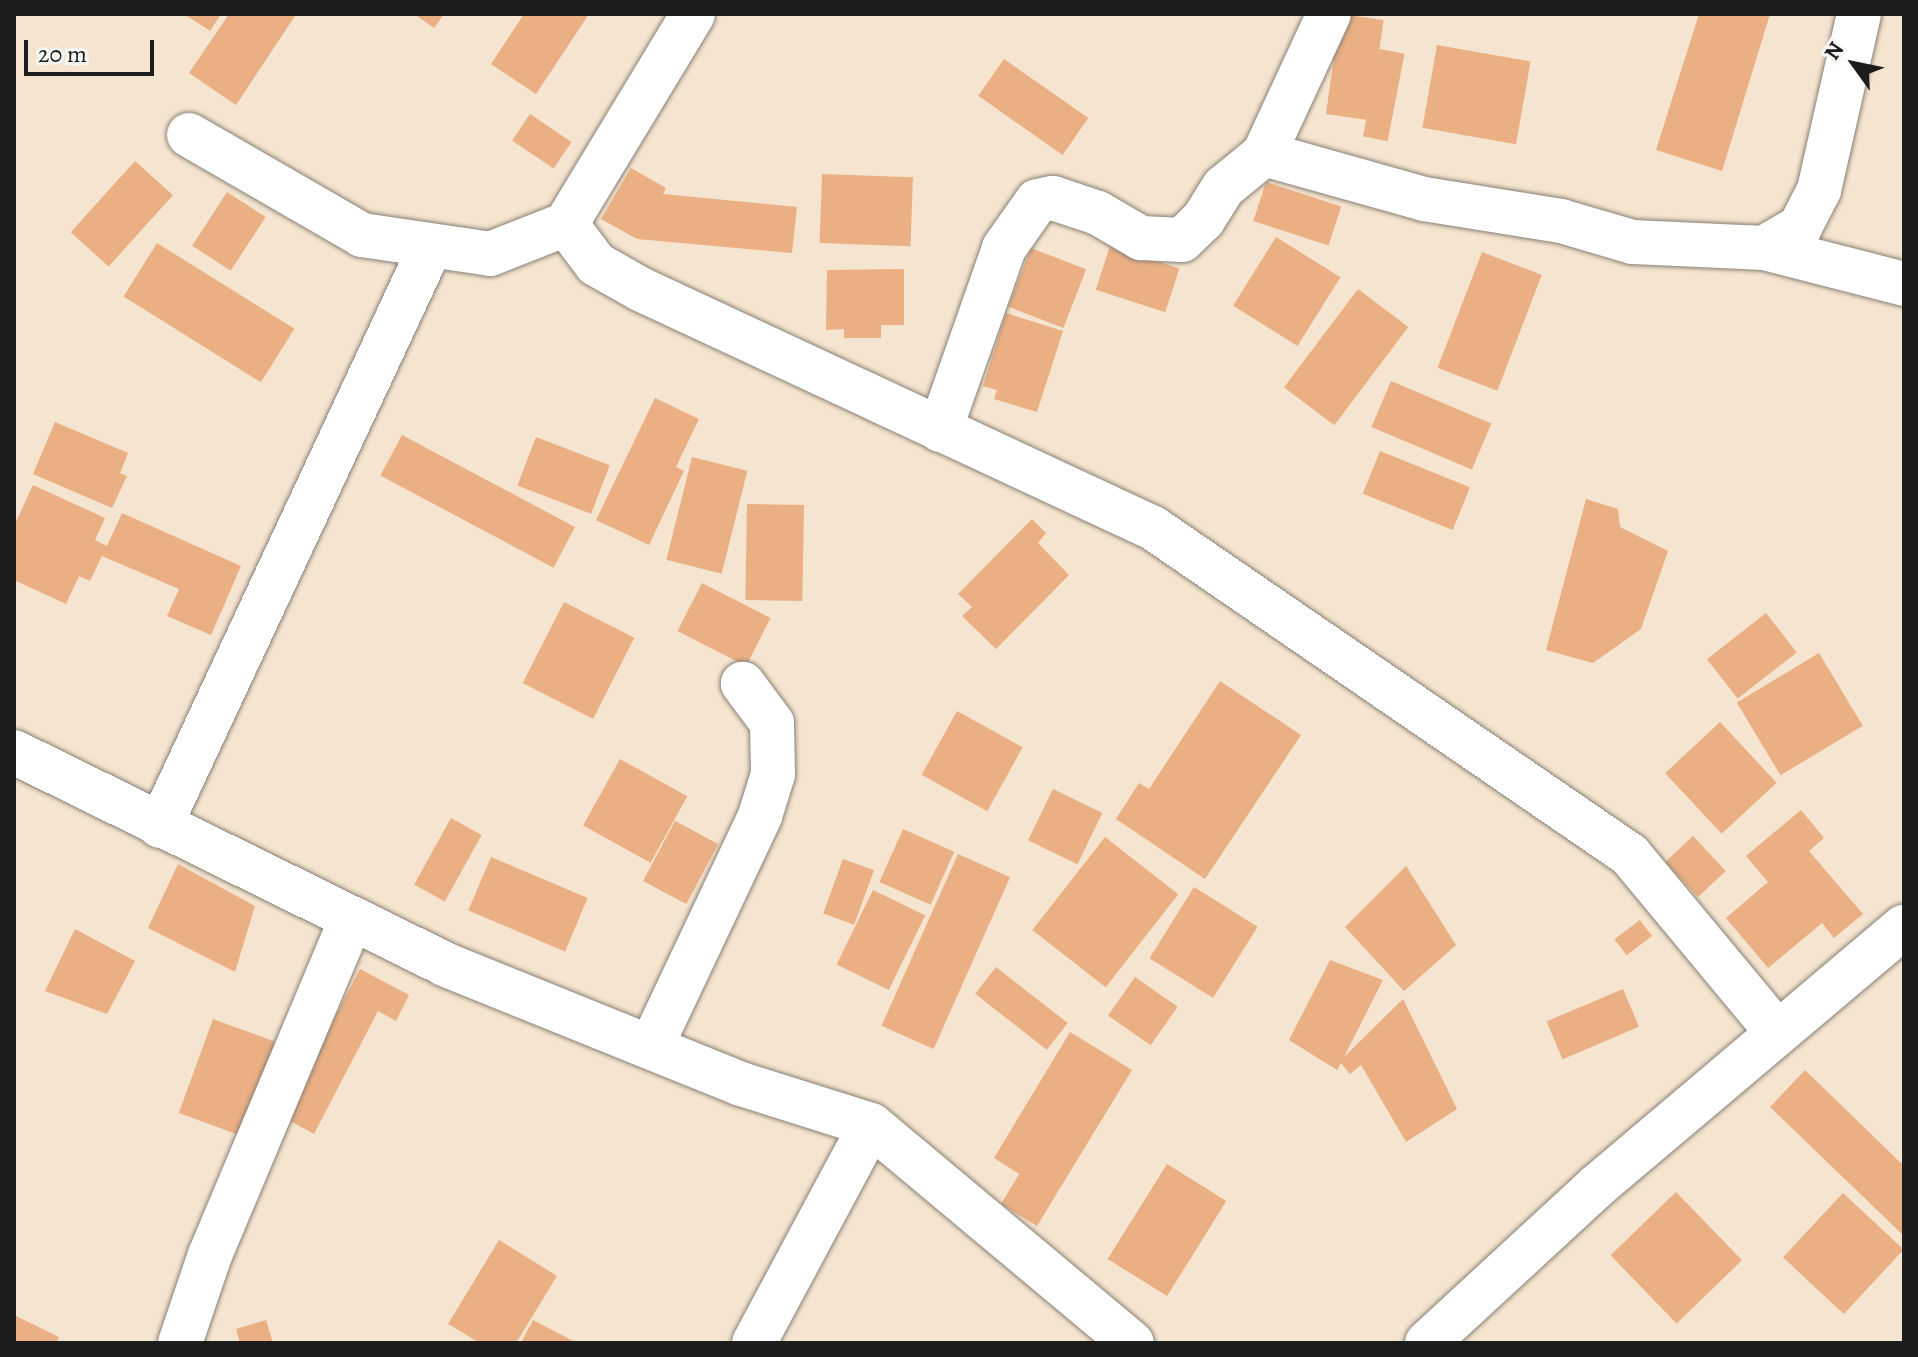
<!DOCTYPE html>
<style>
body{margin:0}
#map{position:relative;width:1918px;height:1357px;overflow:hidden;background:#f5e4cf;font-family:Alegreya,serif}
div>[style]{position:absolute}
.building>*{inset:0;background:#ebaf84;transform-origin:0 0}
.roads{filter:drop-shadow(0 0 2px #888076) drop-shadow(0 0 2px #888076)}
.minor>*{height:44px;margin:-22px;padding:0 22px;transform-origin:22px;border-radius:22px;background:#fff}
span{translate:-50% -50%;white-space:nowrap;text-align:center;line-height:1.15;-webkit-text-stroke:6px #f6f6f2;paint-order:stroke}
.frame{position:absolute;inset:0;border:16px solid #1c1c1c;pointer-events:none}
.north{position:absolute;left:1814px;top:24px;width:80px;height:80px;-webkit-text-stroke:6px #f6f6f2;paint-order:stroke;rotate:303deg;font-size:22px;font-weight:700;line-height:32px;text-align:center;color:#1c1c1c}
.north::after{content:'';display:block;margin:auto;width:28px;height:36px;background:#1c1c1c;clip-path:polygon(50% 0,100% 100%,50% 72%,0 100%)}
.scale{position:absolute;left:24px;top:40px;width:130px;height:36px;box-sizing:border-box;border:4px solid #1c1c1c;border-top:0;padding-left:10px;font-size:24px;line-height:28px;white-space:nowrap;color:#1c1c1c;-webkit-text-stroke:6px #f6f6f2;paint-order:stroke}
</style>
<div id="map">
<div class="building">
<div style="clip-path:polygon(184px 14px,221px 14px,210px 31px)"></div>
<div style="clip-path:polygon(229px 14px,295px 16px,236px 105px,189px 73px)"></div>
<div style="clip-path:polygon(414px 14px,444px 14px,434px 28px)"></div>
<div style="clip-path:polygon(524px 14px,589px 14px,536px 94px,491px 64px)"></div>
<div style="left:1340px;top:14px;width:44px;height:101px;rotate:8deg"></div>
<div style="clip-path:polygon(1699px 14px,1770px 14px,1722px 171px,1656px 150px)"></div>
<div style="left:1437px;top:45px;width:95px;height:84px;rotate:10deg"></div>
<div style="left:1380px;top:49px;width:25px;height:89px;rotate:11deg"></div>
<div style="left:1004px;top:59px;width:103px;height:45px;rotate:35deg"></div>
<div style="left:530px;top:114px;width:50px;height:32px;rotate:34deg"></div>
<div style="left:135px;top:161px;width:51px;height:96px;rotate:42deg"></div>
<div style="clip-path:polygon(631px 168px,666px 188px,663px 194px,797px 207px,792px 253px,637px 239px,601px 219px)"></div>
<div style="left:822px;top:174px;width:91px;height:69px;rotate:2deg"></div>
<div style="left:1266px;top:182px;width:79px;height:41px;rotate:18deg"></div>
<div style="left:227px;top:192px;width:46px;height:64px;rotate:33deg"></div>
<div style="left:1276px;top:237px;width:76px;height:81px;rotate:32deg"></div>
<div style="left:157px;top:243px;width:162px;height:63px;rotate:32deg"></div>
<div style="left:1110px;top:246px;width:73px;height:46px;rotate:18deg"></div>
<div style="left:1031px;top:248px;width:59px;height:63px;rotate:21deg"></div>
<div style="left:1482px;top:252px;width:64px;height:124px;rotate:21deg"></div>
<div style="clip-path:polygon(904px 269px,904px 325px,881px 325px,881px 338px,844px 338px,844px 329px,826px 330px,827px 270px)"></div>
<div style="left:1358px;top:289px;width:63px;height:123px;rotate:37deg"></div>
<div style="clip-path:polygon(1006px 313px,1063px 331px,1037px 412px,994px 399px,997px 390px,983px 386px)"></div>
<div style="left:1391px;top:381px;width:109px;height:50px;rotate:23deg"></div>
<div style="clip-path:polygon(655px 398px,699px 419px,676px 467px,684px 471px,649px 545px,596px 520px)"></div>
<div style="clip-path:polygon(55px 422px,128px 453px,120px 473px,127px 476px,112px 508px,33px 474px)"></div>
<div style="left:402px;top:435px;width:196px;height:46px;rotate:28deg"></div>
<div style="left:536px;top:437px;width:79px;height:52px;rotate:21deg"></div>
<div style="left:1380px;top:451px;width:97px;height:46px;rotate:22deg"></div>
<div style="left:692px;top:457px;width:57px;height:106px;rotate:14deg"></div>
<div style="clip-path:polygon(33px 485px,105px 518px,95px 540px,107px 546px,122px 513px,241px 566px,211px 635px,167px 616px,179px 589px,102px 556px,90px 581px,79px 576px,66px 604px,14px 580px,14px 526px)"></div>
<div style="clip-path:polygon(1586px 499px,1618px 509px,1620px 527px,1668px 551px,1641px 629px,1593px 663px,1546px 650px)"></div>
<div style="left:747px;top:504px;width:57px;height:96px;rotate:1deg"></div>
<div style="clip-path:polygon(1032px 519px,1046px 533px,1038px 543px,1069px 575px,996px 649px,962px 616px,972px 607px,958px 594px)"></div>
<div style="left:702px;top:583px;width:77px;height:54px;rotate:27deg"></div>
<div style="left:564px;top:602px;width:79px;height:91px;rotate:27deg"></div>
<div style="left:1766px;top:613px;width:50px;height:75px;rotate:52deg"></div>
<div style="left:1819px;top:653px;width:85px;height:96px;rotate:59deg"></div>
<div style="clip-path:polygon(1220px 681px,1301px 735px,1205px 879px,1116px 819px,1139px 783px,1149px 789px)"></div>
<div style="left:957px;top:711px;width:75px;height:73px;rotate:29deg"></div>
<div style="left:1720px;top:722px;width:83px;height:75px;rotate:47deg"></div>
<div style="left:620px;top:759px;width:77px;height:76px;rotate:29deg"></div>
<div style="left:1053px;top:789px;width:55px;height:57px;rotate:26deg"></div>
<div style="clip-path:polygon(1801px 810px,1824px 838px,1809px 851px,1863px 914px,1834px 938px,1822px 923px,1768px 968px,1726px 918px,1768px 882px,1746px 856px)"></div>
<div style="left:451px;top:818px;width:35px;height:76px;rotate:29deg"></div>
<div style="left:675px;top:821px;width:49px;height:68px;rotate:28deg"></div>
<div style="left:903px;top:829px;width:56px;height:58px;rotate:24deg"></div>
<div style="left:1693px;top:836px;width:48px;height:38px;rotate:47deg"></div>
<div style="left:1105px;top:837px;width:93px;height:118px;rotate:38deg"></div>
<div style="left:958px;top:854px;width:57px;height:188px;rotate:24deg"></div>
<div style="left:491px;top:857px;width:105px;height:58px;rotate:23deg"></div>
<div style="left:843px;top:859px;width:33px;height:58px;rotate:20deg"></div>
<div style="clip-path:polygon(178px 864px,255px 906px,235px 972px,148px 928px)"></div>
<div style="clip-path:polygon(1406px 866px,1456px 945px,1404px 991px,1345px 927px)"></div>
<div style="left:1194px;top:887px;width:75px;height:84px;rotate:32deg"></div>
<div style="left:873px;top:890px;width:58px;height:83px;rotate:26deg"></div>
<div style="left:1640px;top:920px;width:20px;height:32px;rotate:53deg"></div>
<div style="clip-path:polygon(75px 929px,135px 961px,107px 1014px,45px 991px)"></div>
<div style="clip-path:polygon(1330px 960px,1383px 980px,1344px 1057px,1403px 999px,1457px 1109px,1406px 1142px,1361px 1065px,1350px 1074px,1341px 1063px,1337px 1070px,1289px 1040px)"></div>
<div style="left:996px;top:967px;width:91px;height:34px;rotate:38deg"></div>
<div style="clip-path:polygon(360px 969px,409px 995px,396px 1021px,378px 1011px,314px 1134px,283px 1117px)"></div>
<div style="left:1135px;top:977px;width:52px;height:47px;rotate:35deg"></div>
<div style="left:1623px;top:989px;width:41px;height:83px;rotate:67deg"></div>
<div style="left:213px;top:1019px;width:67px;height:100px;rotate:20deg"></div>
<div style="clip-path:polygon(1070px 1032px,1132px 1070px,1037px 1226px,1001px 1204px,1019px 1174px,994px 1158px)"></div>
<div style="clip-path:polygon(1805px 1070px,1904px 1166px,1904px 1236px,1770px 1107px)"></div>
<div style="left:1167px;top:1164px;width:70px;height:112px;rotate:32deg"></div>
<div style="left:1676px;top:1192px;width:95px;height:91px;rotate:46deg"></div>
<div style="left:1843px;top:1193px;width:83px;height:88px;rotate:43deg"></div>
<div style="clip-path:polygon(499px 1240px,557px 1276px,516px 1343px,480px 1343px,448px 1324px)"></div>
<div style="clip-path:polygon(14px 1315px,59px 1337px,56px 1343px,14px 1343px)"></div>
<div style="clip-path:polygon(266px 1320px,273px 1343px,240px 1343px,236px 1329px)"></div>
<div style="clip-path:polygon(533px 1320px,577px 1343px,521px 1343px)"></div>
</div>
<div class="roads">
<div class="minor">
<div style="left:189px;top:135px;width:200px;rotate:30deg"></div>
<div style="left:362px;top:235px;width:129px;rotate:8.4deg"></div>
<div style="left:490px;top:254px;width:82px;rotate:-21.5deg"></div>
<div style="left:566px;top:224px;width:50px;rotate:53.1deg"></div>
<div style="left:596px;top:264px;width:51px;rotate:29.6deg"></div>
<div style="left:640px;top:289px;width:566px;rotate:24.98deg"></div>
<div style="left:1153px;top:528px;width:578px;rotate:34.43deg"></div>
<div style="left:1630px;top:855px;width:229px;rotate:50.3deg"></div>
<div style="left:1264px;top:154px;width:166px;rotate:15.7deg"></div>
<div style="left:1424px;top:199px;width:139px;rotate:9.1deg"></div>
<div style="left:1561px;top:221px;width:75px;rotate:16.3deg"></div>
<div style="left:1633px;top:242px;width:131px;rotate:2.6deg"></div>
<div style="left:1764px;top:248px;width:42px;rotate:-30.3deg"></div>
<div style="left:1800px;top:227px;width:42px;rotate:-62.8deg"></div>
<div style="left:1819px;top:190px;width:180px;rotate:-77.2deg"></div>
<div style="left:566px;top:224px;width:245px;rotate:-58.8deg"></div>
<div style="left:1764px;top:248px;width:145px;rotate:14.4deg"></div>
<div style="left:940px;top:430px;width:193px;rotate:-70.6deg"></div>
<div style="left:1004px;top:248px;width:57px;rotate:-54.9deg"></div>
<div style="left:1037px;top:201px;width:16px;rotate:-11deg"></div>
<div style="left:1053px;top:198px;width:47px;rotate:18.4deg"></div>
<div style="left:1098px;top:213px;width:50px;rotate:30.2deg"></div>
<div style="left:1141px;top:238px;width:41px;rotate:2.8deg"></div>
<div style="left:1182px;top:240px;width:29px;rotate:-44deg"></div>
<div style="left:1203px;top:220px;width:39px;rotate:-58deg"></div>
<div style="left:1224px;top:187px;width:52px;rotate:-39.5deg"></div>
<div style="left:1264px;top:154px;width:154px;rotate:-65.1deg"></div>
<div style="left:14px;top:752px;width:479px;rotate:26.2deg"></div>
<div style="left:444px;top:964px;width:320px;rotate:22deg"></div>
<div style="left:741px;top:1084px;width:136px;rotate:17.5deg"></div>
<div style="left:871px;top:1125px;width:340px;rotate:39.9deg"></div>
<div style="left:160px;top:826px;width:640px;rotate:-64.96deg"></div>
<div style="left:651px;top:1047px;width:255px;rotate:-64.7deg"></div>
<div style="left:760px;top:816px;width:44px;rotate:-72.8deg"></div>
<div style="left:773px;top:774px;width:51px;rotate:-91.1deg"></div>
<div style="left:772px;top:723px;width:49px;rotate:-126.6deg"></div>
<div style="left:180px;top:1343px;width:93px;rotate:-71.2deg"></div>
<div style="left:210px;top:1255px;width:364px;rotate:-67.2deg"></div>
<div style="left:754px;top:1343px;width:247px;rotate:-61.8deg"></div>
<div style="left:1427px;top:1343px;width:231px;rotate:-42.7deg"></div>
<div style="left:1597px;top:1186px;width:402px;rotate:-40.2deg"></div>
</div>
</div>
<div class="frame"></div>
<div class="north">N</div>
<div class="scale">20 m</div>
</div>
